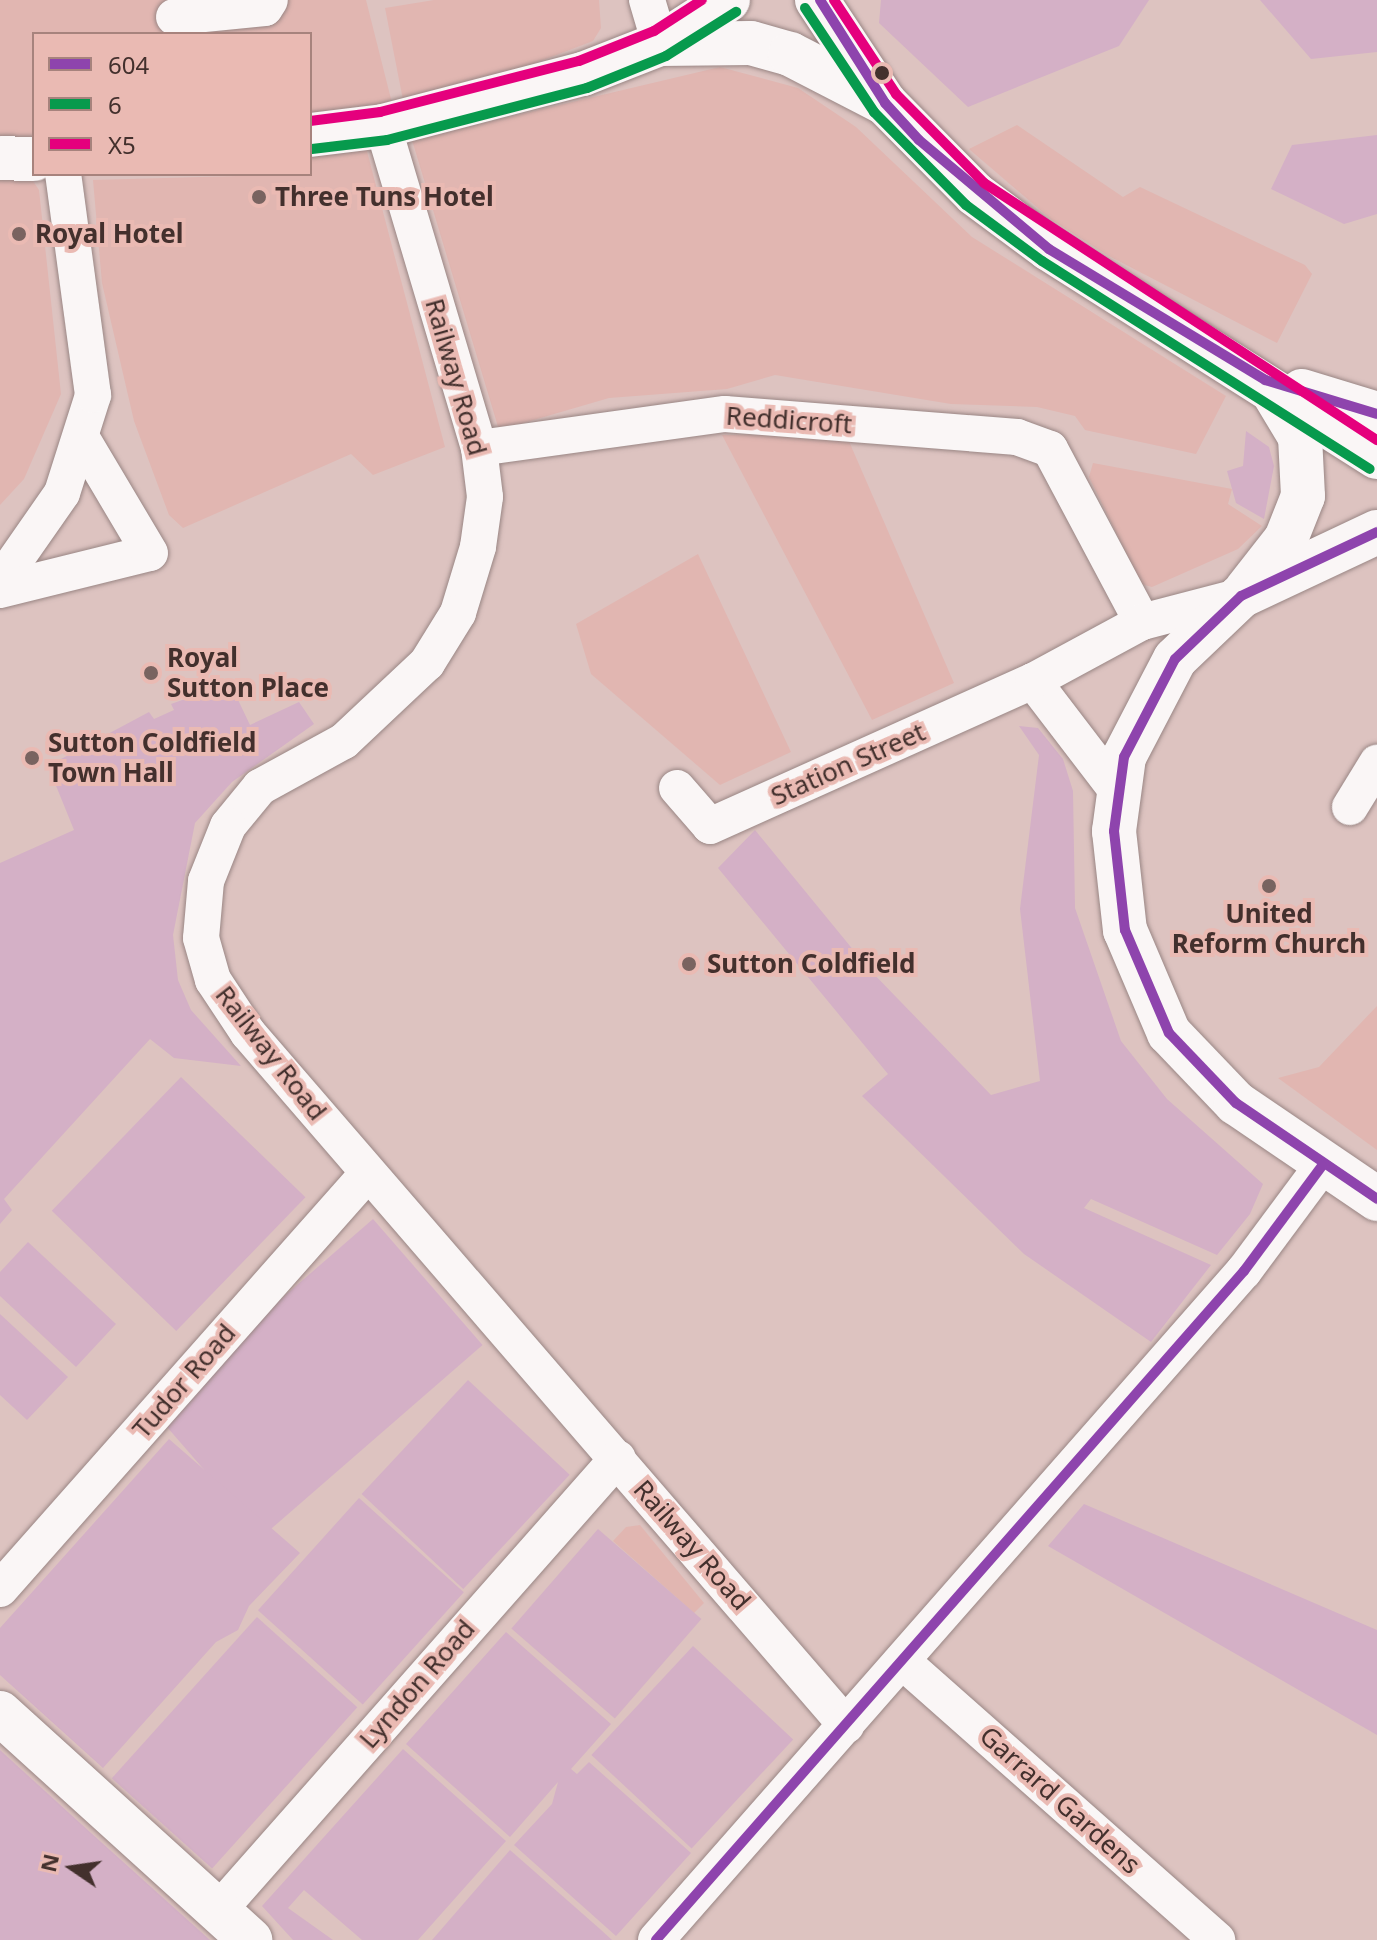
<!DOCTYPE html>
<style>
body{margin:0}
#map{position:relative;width:1377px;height:1940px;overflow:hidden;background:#ddc3c0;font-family:"Noto Sans",sans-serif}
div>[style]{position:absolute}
.built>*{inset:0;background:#e1b6b1}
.green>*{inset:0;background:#d4b0c6;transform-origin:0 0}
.roads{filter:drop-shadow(0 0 2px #998684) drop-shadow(0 0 2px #998684)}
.street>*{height:36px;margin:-18px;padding:0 18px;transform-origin:18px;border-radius:18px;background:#faf6f6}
.secondary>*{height:44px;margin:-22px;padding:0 22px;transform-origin:22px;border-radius:22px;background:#faf6f6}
.primary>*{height:44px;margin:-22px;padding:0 22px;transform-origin:22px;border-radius:22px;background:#faf6f6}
.bus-1>*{height:10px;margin:-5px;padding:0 5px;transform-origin:5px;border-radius:5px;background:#8e44ad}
.bus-2>*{height:10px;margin:-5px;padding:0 5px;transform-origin:5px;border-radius:5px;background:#079a4d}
.bus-3>*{height:10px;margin:-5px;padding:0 5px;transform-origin:5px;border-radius:5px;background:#e5007d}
.dots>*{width:22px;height:22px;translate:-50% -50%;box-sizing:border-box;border:4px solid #eabab3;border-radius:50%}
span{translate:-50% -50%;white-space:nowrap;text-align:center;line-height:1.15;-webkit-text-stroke:8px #eabab3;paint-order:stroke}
.poi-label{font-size:26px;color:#43302d;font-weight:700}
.left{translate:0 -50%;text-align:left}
.street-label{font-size:26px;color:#43302d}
.legend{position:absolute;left:32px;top:32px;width:280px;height:144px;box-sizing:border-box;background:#eabab3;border:2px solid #a7837d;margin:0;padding:10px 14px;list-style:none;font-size:24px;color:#43302d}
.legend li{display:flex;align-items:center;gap:16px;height:40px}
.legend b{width:40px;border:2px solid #a7837d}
.north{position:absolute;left:32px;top:1828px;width:80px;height:80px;-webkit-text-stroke:6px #eabab3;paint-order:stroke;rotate:283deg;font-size:22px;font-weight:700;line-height:32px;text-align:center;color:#43302d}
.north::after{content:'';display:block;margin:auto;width:28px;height:36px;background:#43302d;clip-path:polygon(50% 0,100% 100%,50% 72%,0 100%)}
</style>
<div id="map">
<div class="built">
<div style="clip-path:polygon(0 0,366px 0,392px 103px,310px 118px,310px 34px,34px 34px,34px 139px,0 138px)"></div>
<div style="clip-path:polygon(434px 0,599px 0,601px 28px,593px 41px,488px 81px,403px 100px,385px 8px)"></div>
<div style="clip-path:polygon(720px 67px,798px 88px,856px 127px,972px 237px,1226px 396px,1196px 454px,1085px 430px,1075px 416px,1037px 407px,951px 404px,775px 375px,727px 389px,609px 398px,499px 430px,412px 140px)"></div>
<div style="clip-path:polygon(1017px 125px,1123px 197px,1140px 187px,1305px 265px,1312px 274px,1277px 343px,1109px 256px,1052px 220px,969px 149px)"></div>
<div style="clip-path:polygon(364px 140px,445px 447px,373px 475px,351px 454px,183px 528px,169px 515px,134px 421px,102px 283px,93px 180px,310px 174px,310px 149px)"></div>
<div style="clip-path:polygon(0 175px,31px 178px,39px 190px,61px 394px,24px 479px,0 505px)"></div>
<div style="clip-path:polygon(771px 434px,848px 439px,954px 683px,872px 720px,722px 435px)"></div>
<div style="clip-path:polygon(1093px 463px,1232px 489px,1228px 504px,1262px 526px,1238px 549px,1152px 587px,1141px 584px,1089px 477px)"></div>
<div style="clip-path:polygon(698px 554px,791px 752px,720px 785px,591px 674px,576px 624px)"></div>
<div style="clip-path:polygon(1377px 1006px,1377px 1150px,1278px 1078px,1319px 1067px)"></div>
<div style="clip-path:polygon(640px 1525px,704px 1603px,694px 1613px,613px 1541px,626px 1527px)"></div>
</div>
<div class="green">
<div style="clip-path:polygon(881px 0,1149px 0,1119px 46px,968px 107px,879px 23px)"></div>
<div style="clip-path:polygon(1260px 0,1377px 0,1377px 52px,1311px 59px)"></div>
<div style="clip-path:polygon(1377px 135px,1377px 214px,1344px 224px,1271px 189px,1292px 145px)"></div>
<div style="clip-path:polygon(1246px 431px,1269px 447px,1274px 466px,1264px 519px,1236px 503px,1227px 471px,1243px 466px)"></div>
<div style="clip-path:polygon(230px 683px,250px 725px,299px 702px,314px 724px,232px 782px,195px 823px,173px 935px,178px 980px,191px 1010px,241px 1066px,174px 1058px,150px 1039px,4px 1199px,12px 1210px,0 1224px,0 863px,74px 830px,48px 766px,149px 712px,154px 719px,174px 710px,171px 704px)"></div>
<div style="clip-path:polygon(1019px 726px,1038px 728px,1063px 759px,1073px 791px,1075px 908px,1121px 1041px,1167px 1099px,1263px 1184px,1250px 1214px,1217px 1255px,1091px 1199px,1084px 1208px,1211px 1265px,1151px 1342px,1024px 1254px,862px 1096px,888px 1074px,718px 868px,755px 830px,868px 968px,991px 1095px,1040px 1081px,1020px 909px,1039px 755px)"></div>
<div style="left:181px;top:1077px;width:173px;height:186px;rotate:44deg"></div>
<div style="left:373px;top:1219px;width:167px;height:292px;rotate:49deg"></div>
<div style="clip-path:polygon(28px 1242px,116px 1324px,76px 1367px,0 1296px,0 1272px)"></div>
<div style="clip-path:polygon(0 1314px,68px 1377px,27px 1420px,0 1395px)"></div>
<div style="left:468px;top:1380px;width:139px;height:156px;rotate:43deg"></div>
<div style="clip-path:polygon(169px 1439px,300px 1553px,249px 1606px,238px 1630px,216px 1642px,103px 1768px,0 1675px,0 1628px)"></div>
<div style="left:359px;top:1498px;width:141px;height:151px;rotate:42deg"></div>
<div style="clip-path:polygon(1084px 1504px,1377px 1630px,1377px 1735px,1048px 1546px)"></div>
<div style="left:598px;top:1529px;width:137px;height:132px;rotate:41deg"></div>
<div style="left:257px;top:1617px;width:135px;height:217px;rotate:42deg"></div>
<div style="clip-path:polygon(506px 1632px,611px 1724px,571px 1769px,577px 1774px,589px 1762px,691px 1853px,616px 1936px,514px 1845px,552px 1804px,558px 1782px,510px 1837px,406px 1744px)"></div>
<div style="left:693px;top:1646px;width:137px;height:149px;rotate:43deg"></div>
<div style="clip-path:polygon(403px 1749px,506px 1841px,418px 1940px,362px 1940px,304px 1890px,288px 1908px,333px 1940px,293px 1940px,262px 1906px)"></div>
<div style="clip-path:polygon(0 1750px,90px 1832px,210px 1940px,0 1940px)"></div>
<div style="clip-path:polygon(510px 1850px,600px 1929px,612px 1940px,432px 1940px)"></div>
</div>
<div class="roads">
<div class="street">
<div style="left:647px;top:0;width:46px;rotate:73.5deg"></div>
<div style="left:174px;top:17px;width:91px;rotate:-5.6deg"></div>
<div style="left:265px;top:8px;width:9px;rotate:-58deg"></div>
<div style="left:383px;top:126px;width:336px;rotate:73.4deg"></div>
<div style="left:479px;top:448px;width:49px;rotate:83deg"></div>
<div style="left:485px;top:497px;width:50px;rotate:98deg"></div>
<div style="left:478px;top:547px;width:69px;rotate:106.9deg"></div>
<div style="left:458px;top:613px;width:59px;rotate:121.8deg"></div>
<div style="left:427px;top:663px;width:114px;rotate:136.8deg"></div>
<div style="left:344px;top:741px;width:96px;rotate:151.3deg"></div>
<div style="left:260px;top:787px;width:50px;rotate:129.4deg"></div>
<div style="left:228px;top:826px;width:59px;rotate:111.8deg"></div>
<div style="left:206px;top:881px;width:57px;rotate:95deg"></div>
<div style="left:201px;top:938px;width:44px;rotate:74.1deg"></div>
<div style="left:213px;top:980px;width:64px;rotate:56.6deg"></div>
<div style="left:248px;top:1033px;width:915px;rotate:49.17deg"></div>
<div style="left:479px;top:448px;width:248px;rotate:-7.9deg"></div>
<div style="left:725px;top:414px;width:293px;rotate:4.5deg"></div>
<div style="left:1017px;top:437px;width:35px;rotate:20deg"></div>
<div style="left:1050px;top:449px;width:196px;rotate:62deg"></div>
<div style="left:0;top:582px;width:108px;rotate:-55.1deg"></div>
<div style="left:62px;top:493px;width:103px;rotate:-72.4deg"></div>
<div style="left:93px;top:395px;width:223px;rotate:-97.7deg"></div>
<div style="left:0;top:590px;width:154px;rotate:-13.9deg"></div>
<div style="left:150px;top:553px;width:131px;rotate:-120.7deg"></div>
<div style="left:1033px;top:681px;width:138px;rotate:52.6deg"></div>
<div style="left:677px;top:788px;width:50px;rotate:49deg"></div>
<div style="left:710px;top:826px;width:354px;rotate:-24.2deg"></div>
<div style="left:1033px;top:681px;width:124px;rotate:-28.4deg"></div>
<div style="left:1142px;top:622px;width:102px;rotate:-14.7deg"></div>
<div style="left:1350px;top:807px;width:52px;rotate:-58.5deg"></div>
<div style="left:0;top:1589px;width:555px;rotate:-48.5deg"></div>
<div style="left:902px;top:1661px;width:421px;rotate:41.5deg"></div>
<div style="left:218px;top:1911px;width:604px;rotate:-48.56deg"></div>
<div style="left:656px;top:1940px;width:891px;rotate:-48.69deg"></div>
<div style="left:1244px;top:1271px;width:131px;rotate:-53.4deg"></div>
</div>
<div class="secondary">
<div style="left:0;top:1713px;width:338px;rotate:42.2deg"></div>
</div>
<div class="primary">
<div style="left:817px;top:0;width:123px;rotate:56.6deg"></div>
<div style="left:885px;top:103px;width:128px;rotate:45.3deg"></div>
<div style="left:975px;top:194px;width:92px;rotate:36.6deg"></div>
<div style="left:1049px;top:249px;width:388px;rotate:32.4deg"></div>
<div style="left:660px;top:44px;width:91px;rotate:-0.6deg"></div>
<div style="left:751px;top:43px;width:41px;rotate:15.8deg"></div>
<div style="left:790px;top:54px;width:107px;rotate:27.3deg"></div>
<div style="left:310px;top:135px;width:74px;rotate:-7deg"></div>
<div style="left:383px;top:126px;width:207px;rotate:-14.6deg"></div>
<div style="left:583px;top:74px;width:83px;rotate:-21.3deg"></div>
<div style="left:660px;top:44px;width:81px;rotate:-32.9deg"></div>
<div style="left:0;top:158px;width:34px;rotate:2deg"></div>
<div style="left:1302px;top:391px;width:78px;rotate:17deg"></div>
<div style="left:1377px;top:532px;width:150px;rotate:154.8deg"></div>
<div style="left:1241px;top:596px;width:91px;rotate:136.3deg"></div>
<div style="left:1175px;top:659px;width:110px;rotate:117.5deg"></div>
<div style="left:1124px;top:757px;width:75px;rotate:97.7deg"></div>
<div style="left:1114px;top:831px;width:100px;rotate:83.7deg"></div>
<div style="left:1125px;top:930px;width:112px;rotate:66.9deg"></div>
<div style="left:1169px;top:1033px;width:97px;rotate:46.3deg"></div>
<div style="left:1236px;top:1103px;width:171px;rotate:34.2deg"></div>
<div style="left:1246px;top:590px;width:65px;rotate:-51.9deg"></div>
<div style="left:1286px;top:539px;width:46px;rotate:-68.4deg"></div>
<div style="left:1303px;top:496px;width:59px;rotate:-92.9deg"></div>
<div style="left:1300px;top:437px;width:52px;rotate:-121deg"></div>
</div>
</div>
<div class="bus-1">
<div style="left:820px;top:0;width:122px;rotate:57.7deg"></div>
<div style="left:885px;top:103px;width:50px;rotate:47.4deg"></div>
<div style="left:919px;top:140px;width:170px;rotate:40deg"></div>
<div style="left:1049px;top:249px;width:253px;rotate:31.2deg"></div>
<div style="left:1265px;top:380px;width:117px;rotate:16.9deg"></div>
<div style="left:1377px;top:532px;width:150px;rotate:154.8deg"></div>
<div style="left:1241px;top:596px;width:91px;rotate:136.3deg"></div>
<div style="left:1175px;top:659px;width:110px;rotate:117.5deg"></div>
<div style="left:1124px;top:757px;width:75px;rotate:97.7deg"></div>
<div style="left:1114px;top:831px;width:100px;rotate:83.7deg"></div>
<div style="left:1125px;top:930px;width:112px;rotate:66.9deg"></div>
<div style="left:1169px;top:1033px;width:97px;rotate:46.3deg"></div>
<div style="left:1236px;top:1103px;width:171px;rotate:34.2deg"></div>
<div style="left:656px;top:1940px;width:891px;rotate:-48.69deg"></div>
<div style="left:1244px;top:1271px;width:131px;rotate:-53.4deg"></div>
</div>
<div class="bus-2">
<div style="left:805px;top:8px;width:125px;rotate:56.4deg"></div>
<div style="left:874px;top:112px;width:131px;rotate:45.3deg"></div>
<div style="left:966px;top:205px;width:94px;rotate:36.4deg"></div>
<div style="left:1042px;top:261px;width:388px;rotate:32.4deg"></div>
<div style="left:312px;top:149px;width:76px;rotate:-6.8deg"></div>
<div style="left:387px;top:140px;width:207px;rotate:-14.6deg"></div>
<div style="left:587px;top:88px;width:85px;rotate:-22.1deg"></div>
<div style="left:666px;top:56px;width:83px;rotate:-32.2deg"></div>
</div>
<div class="bus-3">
<div style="left:834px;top:0;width:113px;rotate:56.6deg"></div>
<div style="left:896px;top:94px;width:125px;rotate:45.3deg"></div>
<div style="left:984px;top:183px;width:470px;rotate:33.2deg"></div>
<div style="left:310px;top:121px;width:71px;rotate:-7.3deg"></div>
<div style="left:380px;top:112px;width:205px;rotate:-14.4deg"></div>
<div style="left:579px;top:61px;width:81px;rotate:-21.8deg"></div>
<div style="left:654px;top:31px;width:57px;rotate:-32.9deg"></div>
</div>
<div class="dots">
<div style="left:882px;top:73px;background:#43302d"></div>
<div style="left:259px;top:197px;background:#796360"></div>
<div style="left:19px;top:234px;background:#796360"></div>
<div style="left:151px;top:673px;background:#796360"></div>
<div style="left:32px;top:758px;background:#796360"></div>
<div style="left:1269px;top:886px;background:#796360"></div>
<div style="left:689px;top:964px;background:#796360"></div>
</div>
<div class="poi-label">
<span class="left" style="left:275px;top:197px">Three Tuns Hotel</span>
<span class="left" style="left:35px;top:234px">Royal Hotel</span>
<span class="left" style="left:167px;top:673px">Royal<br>Sutton Place</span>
<span class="left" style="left:48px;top:758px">Sutton Coldfield<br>Town Hall</span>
<span style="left:1269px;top:929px">United<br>Reform Church</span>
<span class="left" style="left:707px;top:964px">Sutton Coldfield</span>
</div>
<div class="street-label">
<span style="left:456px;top:377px;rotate:74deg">Railway Road</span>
<span style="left:789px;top:420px;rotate:4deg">Reddicroft</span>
<span style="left:848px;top:764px;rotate:-24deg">Station Street</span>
<span style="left:271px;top:1053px;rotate:52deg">Railway Road</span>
<span style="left:184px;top:1381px;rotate:-49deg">Tudor Road</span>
<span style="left:692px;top:1545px;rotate:49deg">Railway Road</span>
<span style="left:417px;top:1684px;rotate:-49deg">Lyndon Road</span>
<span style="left:1060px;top:1800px;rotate:42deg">Garrard Gardens</span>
</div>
<ul class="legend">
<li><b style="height:10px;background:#8e44ad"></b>604</li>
<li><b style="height:10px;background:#079a4d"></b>6</li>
<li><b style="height:10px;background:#e5007d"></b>X5</li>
</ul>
<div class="north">N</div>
</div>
